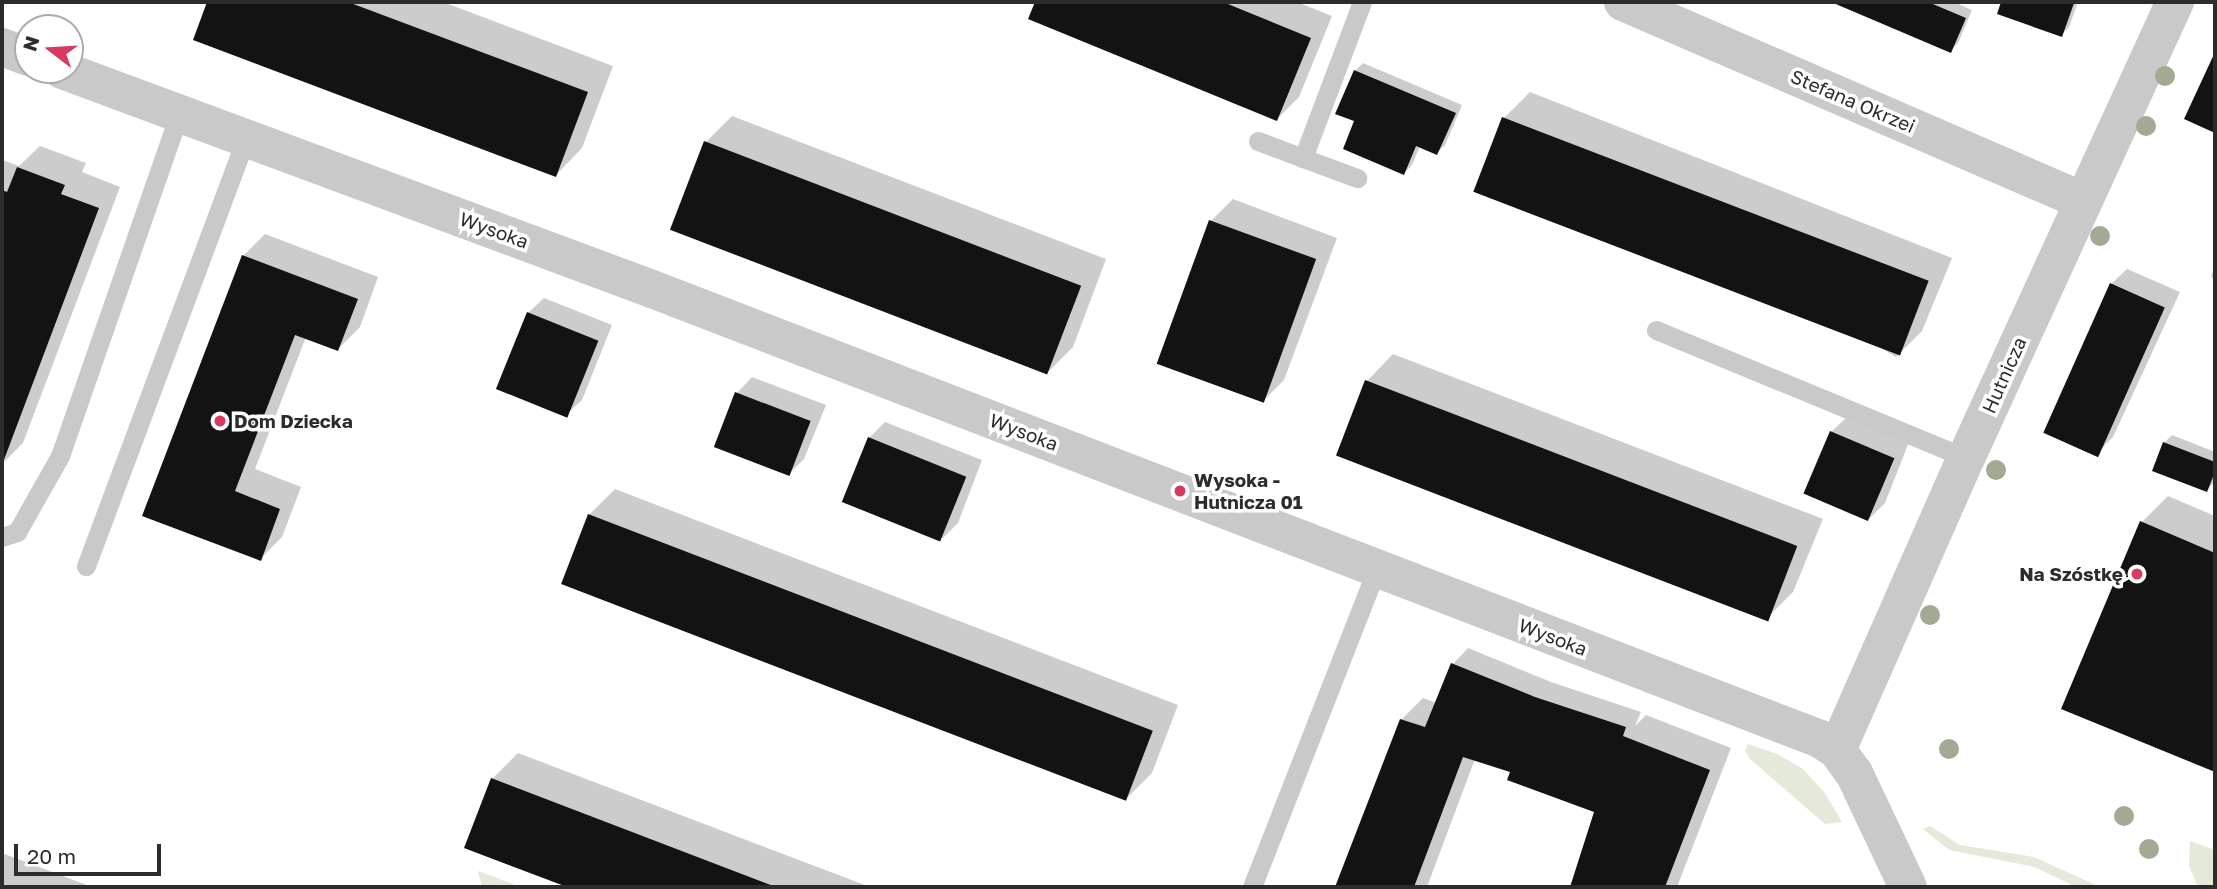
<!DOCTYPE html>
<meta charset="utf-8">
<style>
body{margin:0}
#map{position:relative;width:2217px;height:889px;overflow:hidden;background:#fff;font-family:"Golos Text",sans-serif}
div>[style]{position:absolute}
.green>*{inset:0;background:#e4e9da}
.shadow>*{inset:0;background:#0003}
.building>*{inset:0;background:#131313;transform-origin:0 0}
.lane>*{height:19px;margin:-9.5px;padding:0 9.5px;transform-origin:9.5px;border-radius:9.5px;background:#c9c9c9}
.street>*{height:38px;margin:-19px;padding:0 19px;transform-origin:19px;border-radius:19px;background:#c9c9c9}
.trees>*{width:20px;height:20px;margin:-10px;border-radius:50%;background:#a2aa94}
.dots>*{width:19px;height:19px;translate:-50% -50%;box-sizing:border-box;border:4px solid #fff;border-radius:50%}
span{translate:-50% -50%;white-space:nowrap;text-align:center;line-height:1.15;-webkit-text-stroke:7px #fff;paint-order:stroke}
.street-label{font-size:19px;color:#2c2c2c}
.poi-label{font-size:19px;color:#2c2c2c;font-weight:700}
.left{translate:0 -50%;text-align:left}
.right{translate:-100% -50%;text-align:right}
.frame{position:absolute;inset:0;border:4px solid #2c2c2c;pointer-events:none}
.north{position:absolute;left:14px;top:14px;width:70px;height:70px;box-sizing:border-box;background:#fff;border:2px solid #ababab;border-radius:50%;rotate:287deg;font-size:19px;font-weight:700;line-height:28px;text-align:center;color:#2c2c2c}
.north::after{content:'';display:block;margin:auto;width:24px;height:32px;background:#d8395f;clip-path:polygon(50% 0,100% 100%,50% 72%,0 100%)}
.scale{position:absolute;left:14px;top:844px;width:147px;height:32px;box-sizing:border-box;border:4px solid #2c2c2c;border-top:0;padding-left:9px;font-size:21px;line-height:24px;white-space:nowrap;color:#2c2c2c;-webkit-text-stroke:5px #fff;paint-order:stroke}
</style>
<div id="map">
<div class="green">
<div style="clip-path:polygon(1748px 744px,1777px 754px,1803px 769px,1824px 792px,1842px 822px,1825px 824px,1749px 758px,1745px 750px)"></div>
<div style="clip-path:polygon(1930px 826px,1960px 845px,2034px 857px,2100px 887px,2076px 887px,2035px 867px,1949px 850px,1923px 829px)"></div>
<div style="clip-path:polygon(2190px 841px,2215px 850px,2215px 887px,2198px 887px,2189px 866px)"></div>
<div style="clip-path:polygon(478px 871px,522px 887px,482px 887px)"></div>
</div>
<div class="shadow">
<div style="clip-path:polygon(209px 2px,443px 2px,613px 66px,582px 148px,556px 175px,195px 39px)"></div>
<div style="clip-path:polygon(1037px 2px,1297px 2px,1332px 16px,1299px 97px,1277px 119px,1031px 18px)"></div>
<div style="clip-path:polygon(1836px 2px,1954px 2px,1972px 10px,1958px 43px,1950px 51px)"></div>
<div style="clip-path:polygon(2003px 2px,2078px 2px,2069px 27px,2061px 35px,1999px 13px)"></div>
<div style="clip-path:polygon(1363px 63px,1462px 105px,1445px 145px,1437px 153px,1420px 146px,1412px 165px,1404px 173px,1355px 71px)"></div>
<div style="clip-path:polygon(1530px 92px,1952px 258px,1922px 331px,1896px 357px,1504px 118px)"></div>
<div style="clip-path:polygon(732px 116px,1106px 259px,1073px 347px,1047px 373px,706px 142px)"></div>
<div style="clip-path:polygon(40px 146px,86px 163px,82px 172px,120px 187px,23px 443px,2px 464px,2px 160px,19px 166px)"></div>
<div style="clip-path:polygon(1233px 199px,1337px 238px,1284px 380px,1262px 402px,1211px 221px)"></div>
<div style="clip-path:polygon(265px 234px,378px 277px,360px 327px,338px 349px,306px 337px,255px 469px,301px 487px,282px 537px,260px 559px,145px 515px,243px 256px)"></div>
<div style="clip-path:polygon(2215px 264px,2215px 279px,2211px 277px)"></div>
<div style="clip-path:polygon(2127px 269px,2180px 292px,2113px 437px,2098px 452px,2111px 284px)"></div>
<div style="clip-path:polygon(544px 298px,612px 325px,582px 400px,566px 415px,528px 313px)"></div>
<div style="clip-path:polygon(1393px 354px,1823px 519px,1793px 592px,1767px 618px,1337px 454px,1367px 381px)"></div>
<div style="clip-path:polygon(752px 377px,826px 405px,804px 459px,788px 475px,715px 446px,737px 393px)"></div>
<div style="clip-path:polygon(1847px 417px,1909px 442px,1885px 503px,1869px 519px,1831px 432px)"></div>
<div style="clip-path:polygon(885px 422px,982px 460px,958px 523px,942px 539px,869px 438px)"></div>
<div style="clip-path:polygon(2172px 435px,2215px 452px,2215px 481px,2207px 490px,2164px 443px)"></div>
<div style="clip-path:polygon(615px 489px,1178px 705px,1152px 773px,1126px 799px,589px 515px)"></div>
<div style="clip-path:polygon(2168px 496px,2215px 516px,2215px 770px,2064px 708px,2142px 522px)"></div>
<div style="clip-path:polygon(1468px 648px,1551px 682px,1641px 712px,1635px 726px,1646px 715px,1731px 748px,1677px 887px,1572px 887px,1601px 803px,1475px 759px,1427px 887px,1337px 887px,1401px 720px,1423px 698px,1437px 703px,1453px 664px)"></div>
<div style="clip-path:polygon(518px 753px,870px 887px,572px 887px,467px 847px,492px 779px)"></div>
<div style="clip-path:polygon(2px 853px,92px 887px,2px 887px)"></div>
</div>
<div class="building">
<div style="clip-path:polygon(207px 2px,348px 2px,588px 92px,556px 177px,193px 40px)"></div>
<div style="clip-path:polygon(1035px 2px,1223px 2px,1311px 38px,1277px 121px,1028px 19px)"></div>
<div style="clip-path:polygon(1831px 2px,1928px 2px,1966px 18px,1951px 53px)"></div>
<div style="clip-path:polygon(2001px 2px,2070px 2px,2074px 3px,2062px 37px,1997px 14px)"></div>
<div style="clip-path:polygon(2215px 52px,2215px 133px,2184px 119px)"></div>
<div style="clip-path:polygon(1354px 70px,1456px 113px,1437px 155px,1416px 146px,1404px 175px,1343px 149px,1354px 121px,1335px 114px)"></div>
<div style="left:1502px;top:117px;width:457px;height:80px;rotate:21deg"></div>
<div style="left:704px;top:141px;width:404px;height:95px;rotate:21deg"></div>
<div style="clip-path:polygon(17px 167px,65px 185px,61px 194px,99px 208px,2px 465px,2px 190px,7px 192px)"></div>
<div style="left:1209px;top:220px;width:114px;height:153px;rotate:20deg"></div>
<div style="clip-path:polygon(242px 255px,358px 299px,338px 351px,295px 335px,235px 491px,280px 509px,261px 561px,142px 516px)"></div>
<div style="left:2110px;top:283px;width:60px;height:164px;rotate:24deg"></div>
<div style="left:527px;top:312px;width:77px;height:83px;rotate:22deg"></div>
<div style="left:1365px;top:380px;width:463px;height:81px;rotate:21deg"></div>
<div style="left:735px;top:392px;width:81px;height:59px;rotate:21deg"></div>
<div style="left:1830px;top:431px;width:70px;height:68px;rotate:23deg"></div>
<div style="left:868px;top:437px;width:106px;height:70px;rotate:22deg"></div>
<div style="clip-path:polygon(2163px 442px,2215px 462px,2215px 472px,2207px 492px,2152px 471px)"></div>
<div style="left:588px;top:514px;width:605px;height:75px;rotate:21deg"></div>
<div style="clip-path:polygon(2140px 521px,2215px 553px,2215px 772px,2061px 709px)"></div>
<div style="clip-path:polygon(1451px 663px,1535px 697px,1626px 727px,1623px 736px,1710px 770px,1665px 887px,1570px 887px,1594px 812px,1507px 780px,1510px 772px,1463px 757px,1414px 887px,1335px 887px,1400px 719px,1425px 727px)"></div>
<div style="clip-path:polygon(491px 778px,776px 887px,567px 887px,464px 848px)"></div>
</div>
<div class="lane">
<div style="left:1258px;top:141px;width:48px;rotate:20.7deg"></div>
<div style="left:1303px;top:158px;width:167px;rotate:-69.3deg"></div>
<div style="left:1303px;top:158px;width:58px;rotate:20.3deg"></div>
<div style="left:1656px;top:330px;width:335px;rotate:22.4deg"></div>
<div style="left:2px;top:537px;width:16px;rotate:-18deg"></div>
<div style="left:17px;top:532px;width:87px;rotate:-60.5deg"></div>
<div style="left:60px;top:456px;width:362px;rotate:-70.8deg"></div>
<div style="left:86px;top:566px;width:457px;rotate:-69.5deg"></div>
<div style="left:1252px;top:887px;width:340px;rotate:-68.6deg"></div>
</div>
<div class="street">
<div style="left:1623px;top:2px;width:501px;rotate:23.39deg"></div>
<div style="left:2px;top:47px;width:28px;rotate:21deg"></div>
<div style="left:62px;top:70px;width:629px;rotate:20.36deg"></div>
<div style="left:652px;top:289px;width:1252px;rotate:21.07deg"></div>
<div style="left:1820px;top:739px;width:20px;rotate:33deg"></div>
<div style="left:1837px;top:750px;width:29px;rotate:54deg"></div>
<div style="left:1854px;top:773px;width:126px;rotate:64.7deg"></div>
<div style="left:1837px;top:750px;width:319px;rotate:-66.2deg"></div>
<div style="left:1966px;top:458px;width:502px;rotate:-65.38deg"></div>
</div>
<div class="trees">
<div style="left:2165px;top:76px"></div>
<div style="left:2146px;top:126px"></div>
<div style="left:2100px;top:236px"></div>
<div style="left:1996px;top:470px"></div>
<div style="left:1930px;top:615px"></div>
<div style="left:1949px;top:749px"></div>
<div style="left:2124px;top:816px"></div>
<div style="left:2149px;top:849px"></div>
</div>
<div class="dots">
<div style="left:220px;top:421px;background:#d8395f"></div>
<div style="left:1180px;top:491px;background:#d8395f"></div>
<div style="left:2137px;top:574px;background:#d8395f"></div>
</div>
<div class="street-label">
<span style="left:1853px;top:101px;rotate:23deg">Stefana Okrzei</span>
<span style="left:494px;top:230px;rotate:20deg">Wysoka</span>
<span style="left:2004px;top:375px;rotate:-66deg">Hutnicza</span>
<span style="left:1024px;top:432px;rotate:21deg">Wysoka</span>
<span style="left:1553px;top:637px;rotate:21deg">Wysoka</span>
</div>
<div class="poi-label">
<span class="left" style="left:234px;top:421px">Dom Dziecka</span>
<span class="left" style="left:1194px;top:491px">Wysoka -<br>Hutnicza 01</span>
<span class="right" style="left:2123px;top:574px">Na Szóstkę</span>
</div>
<div class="frame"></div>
<div class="north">N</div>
<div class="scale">20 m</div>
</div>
